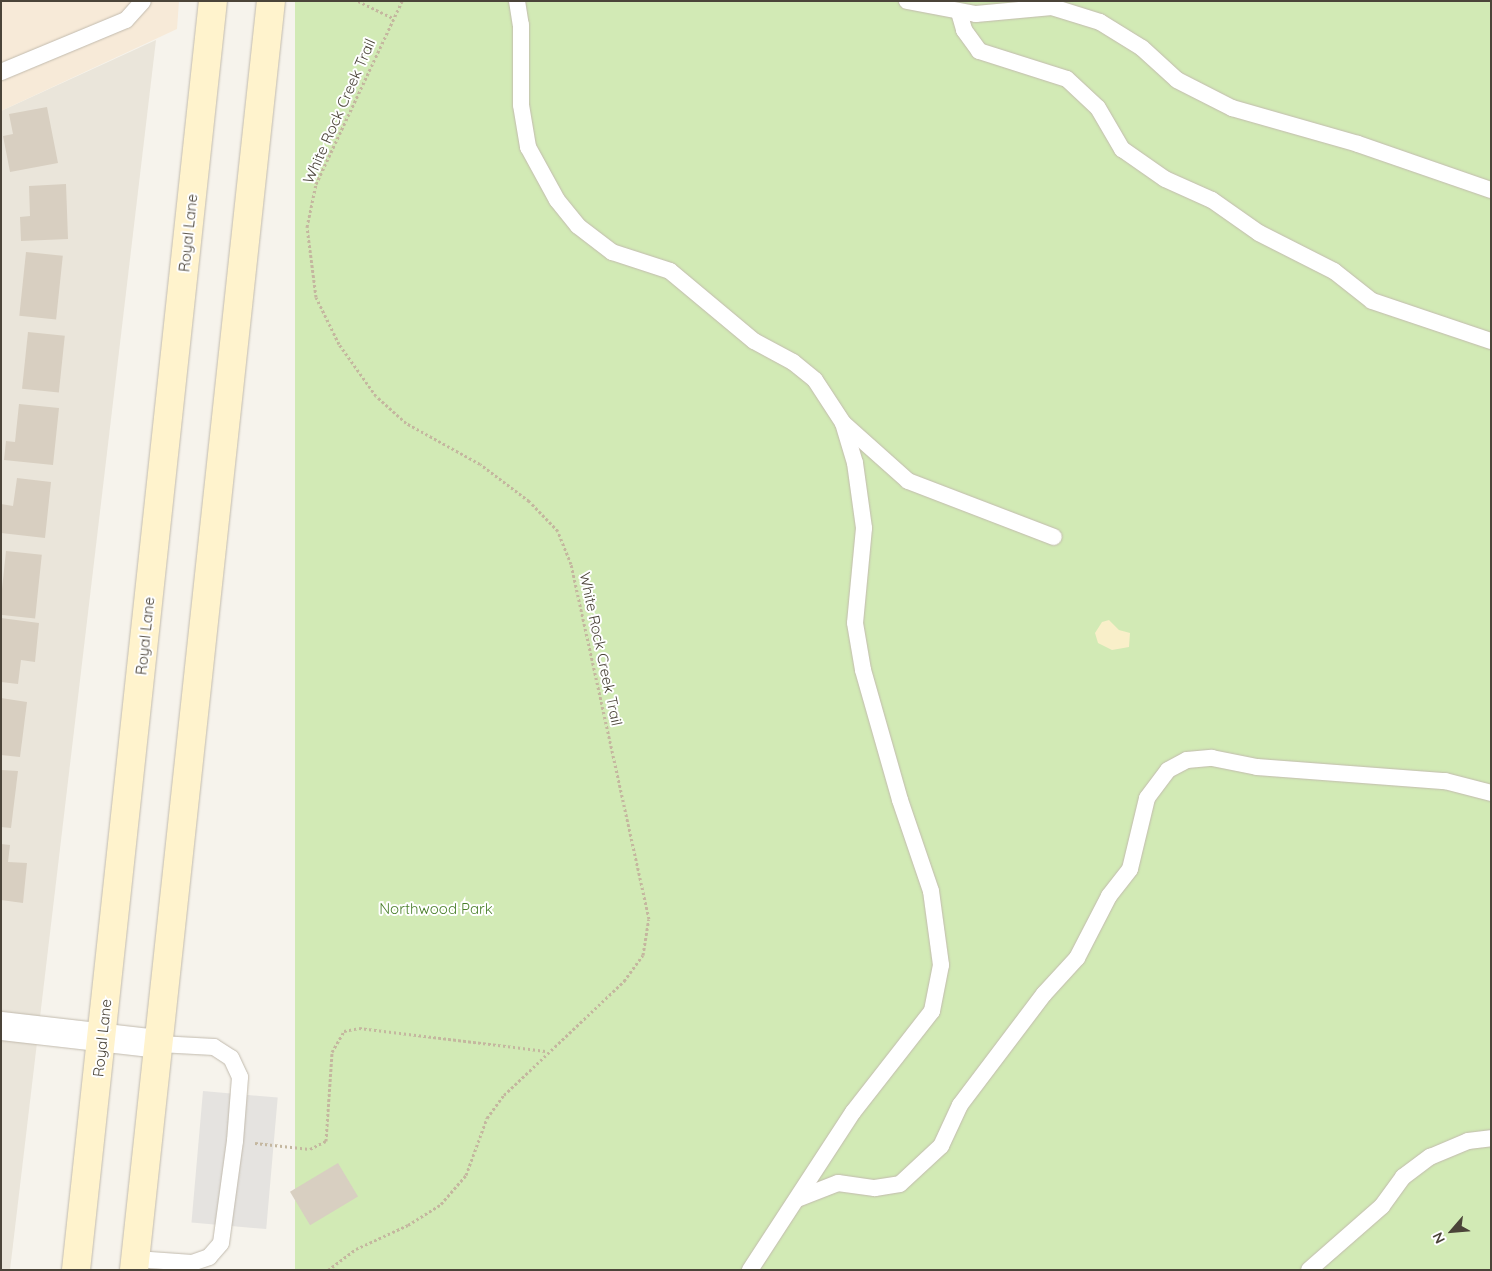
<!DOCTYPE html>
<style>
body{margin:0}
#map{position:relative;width:1492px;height:1271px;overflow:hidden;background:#f6f3ec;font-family:Quicksand,sans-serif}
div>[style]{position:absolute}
.residential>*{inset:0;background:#eae5da}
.commercial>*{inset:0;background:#f7ead8}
.green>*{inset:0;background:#d2eab5;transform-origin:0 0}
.sand>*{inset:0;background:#f9efc9}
.parking>*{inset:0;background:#e5e3e0;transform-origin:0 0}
.building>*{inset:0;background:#d8cfc1;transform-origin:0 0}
.path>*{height:3px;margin-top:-1.5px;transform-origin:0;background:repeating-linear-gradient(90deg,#c4b79f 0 2.5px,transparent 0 5px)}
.roads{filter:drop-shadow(0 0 1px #c2bbae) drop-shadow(0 0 1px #c2bbae)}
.service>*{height:16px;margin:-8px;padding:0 8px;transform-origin:8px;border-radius:8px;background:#fff}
.minor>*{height:28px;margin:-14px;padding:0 14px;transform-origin:14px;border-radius:14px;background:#fff}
.secondary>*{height:28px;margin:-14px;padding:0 14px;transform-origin:14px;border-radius:14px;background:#fff3cd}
span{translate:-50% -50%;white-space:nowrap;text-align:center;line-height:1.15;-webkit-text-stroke:4px #fff;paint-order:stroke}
.street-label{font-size:15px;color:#4b4439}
.park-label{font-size:15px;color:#4a7f2a}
.frame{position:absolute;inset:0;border:2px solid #4b4439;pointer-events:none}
.north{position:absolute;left:1427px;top:1206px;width:50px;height:50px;-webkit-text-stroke:4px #fff;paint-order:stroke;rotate:243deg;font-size:14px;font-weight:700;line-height:20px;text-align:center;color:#4b4439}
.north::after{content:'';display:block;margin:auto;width:18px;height:22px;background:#4b4439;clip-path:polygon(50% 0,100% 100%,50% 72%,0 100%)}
</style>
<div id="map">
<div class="residential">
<div style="clip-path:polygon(156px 40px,10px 1270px,1px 1270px,1px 111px)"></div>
</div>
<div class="commercial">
<div style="clip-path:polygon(1px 1px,179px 1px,177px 29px,1px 111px)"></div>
</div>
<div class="green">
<div style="left:295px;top:1px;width:1196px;height:1276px"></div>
</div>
<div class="sand">
<div style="clip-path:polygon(1109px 620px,1119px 630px,1130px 633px,1129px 647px,1112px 650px,1098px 643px,1095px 633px,1102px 622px)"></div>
</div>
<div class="parking">
<div style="left:203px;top:1091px;width:75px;height:132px;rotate:5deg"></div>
</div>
<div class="building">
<div style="clip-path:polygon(47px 107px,58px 163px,10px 172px,3px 136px,13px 134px,9px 114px)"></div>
<div style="clip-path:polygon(66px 184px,68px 239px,21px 241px,20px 217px,30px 216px,29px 186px)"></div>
<div style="left:26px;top:252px;width:37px;height:64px;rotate:6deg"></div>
<div style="left:28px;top:332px;width:37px;height:57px;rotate:6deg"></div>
<div style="clip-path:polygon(19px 404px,59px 408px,53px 465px,4px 460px,6px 441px,15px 442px)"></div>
<div style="clip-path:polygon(17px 478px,51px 482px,45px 538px,1px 533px,1px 504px,13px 506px)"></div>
<div style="left:6px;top:551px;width:36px;height:64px;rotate:6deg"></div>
<div style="clip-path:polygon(1px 618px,39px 623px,35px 662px,21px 660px,18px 684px,1px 682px)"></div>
<div style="clip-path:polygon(1px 698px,27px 702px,20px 757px,1px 755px)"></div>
<div style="clip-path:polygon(1px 770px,18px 771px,11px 828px,1px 827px)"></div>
<div style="clip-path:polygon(1px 844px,10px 845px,8px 862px,27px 863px,23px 903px,1px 900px)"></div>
<div style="left:338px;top:1163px;width:39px;height:56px;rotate:59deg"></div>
</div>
<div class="path">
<div style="left:358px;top:1px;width:39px;rotate:26deg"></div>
<div style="left:255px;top:1143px;width:55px;rotate:6.2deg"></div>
<div style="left:310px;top:1149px;width:18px;rotate:-27deg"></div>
<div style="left:326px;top:1141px;width:89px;rotate:-86.1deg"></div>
<div style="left:332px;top:1052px;width:24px;rotate:-60deg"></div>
<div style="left:344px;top:1031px;width:15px;rotate:-11deg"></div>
<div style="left:359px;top:1028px;width:188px;rotate:7deg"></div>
<div style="left:328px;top:1270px;width:35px;rotate:-37deg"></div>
<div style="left:356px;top:1249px;width:57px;rotate:-24.8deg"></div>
<div style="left:408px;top:1225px;width:39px;rotate:-32deg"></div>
<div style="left:441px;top:1204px;width:38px;rotate:-49deg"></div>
<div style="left:466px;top:1175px;width:61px;rotate:-69.8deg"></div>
<div style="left:487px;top:1118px;width:29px;rotate:-54deg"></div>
<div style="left:504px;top:1095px;width:166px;rotate:-43.5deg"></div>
<div style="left:624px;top:981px;width:32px;rotate:-54deg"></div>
<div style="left:643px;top:955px;width:36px;rotate:-81deg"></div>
<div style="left:649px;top:919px;width:363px;rotate:-102.4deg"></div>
<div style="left:571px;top:564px;width:35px;rotate:-112deg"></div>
<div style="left:558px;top:531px;width:42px;rotate:-134deg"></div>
<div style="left:529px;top:501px;width:61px;rotate:-142.9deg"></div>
<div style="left:480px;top:464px;width:85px;rotate:-151deg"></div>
<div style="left:406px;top:423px;width:40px;rotate:-138deg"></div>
<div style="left:376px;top:396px;width:64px;rotate:-125.4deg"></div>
<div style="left:339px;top:344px;width:52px;rotate:-116.1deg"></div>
<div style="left:316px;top:297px;width:71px;rotate:-97.3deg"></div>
<div style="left:307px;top:227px;width:44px;rotate:-78.2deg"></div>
<div style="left:316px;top:184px;width:202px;rotate:-64.8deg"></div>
</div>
<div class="roads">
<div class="service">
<div style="left:517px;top:1px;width:24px;rotate:81deg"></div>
<div style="left:521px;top:25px;width:80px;rotate:90deg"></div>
<div style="left:521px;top:105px;width:43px;rotate:80.5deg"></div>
<div style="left:528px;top:147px;width:60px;rotate:61.3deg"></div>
<div style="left:557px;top:200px;width:33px;rotate:51deg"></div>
<div style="left:578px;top:226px;width:43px;rotate:37.4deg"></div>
<div style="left:612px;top:252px;width:61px;rotate:18.1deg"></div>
<div style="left:670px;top:271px;width:109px;rotate:39.8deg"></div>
<div style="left:754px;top:341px;width:44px;rotate:28.3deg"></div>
<div style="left:793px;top:362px;width:28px;rotate:39deg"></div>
<div style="left:815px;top:380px;width:51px;rotate:56.9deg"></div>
<div style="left:843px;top:423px;width:42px;rotate:73.3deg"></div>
<div style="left:855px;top:463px;width:66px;rotate:82.1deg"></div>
<div style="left:864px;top:528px;width:95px;rotate:95.4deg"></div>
<div style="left:855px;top:623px;width:48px;rotate:80.3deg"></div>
<div style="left:863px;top:670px;width:135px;rotate:74.1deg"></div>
<div style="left:900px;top:800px;width:96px;rotate:71.2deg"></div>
<div style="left:931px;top:891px;width:75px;rotate:82.3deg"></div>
<div style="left:941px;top:965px;width:47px;rotate:101.1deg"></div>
<div style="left:932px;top:1011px;width:128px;rotate:128deg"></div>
<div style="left:853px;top:1112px;width:189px;rotate:123.1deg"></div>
<div style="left:907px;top:1px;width:70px;rotate:10.7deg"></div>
<div style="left:976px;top:14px;width:76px;rotate:-5.3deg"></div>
<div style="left:1052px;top:7px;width:50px;rotate:17.4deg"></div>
<div style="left:1100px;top:22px;width:49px;rotate:31.8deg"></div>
<div style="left:1142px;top:48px;width:47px;rotate:42.4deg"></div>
<div style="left:1177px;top:80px;width:62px;rotate:27deg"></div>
<div style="left:1232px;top:108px;width:131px;rotate:15.9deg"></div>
<div style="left:1358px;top:144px;width:141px;rotate:19.1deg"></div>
<div style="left:959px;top:12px;width:19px;rotate:74deg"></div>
<div style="left:964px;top:30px;width:26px;rotate:54deg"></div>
<div style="left:979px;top:51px;width:92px;rotate:17.7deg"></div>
<div style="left:1067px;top:79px;width:42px;rotate:43.1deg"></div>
<div style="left:1098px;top:108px;width:48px;rotate:59.7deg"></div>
<div style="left:1122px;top:149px;width:52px;rotate:34.9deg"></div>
<div style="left:1165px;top:179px;width:51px;rotate:24.1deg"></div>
<div style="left:1212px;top:200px;width:57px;rotate:35.1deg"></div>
<div style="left:1259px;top:233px;width:84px;rotate:26.9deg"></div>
<div style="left:1334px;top:271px;width:48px;rotate:38.3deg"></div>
<div style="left:1372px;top:301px;width:126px;rotate:18.6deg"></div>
<div style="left:1px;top:72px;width:135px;rotate:-22.6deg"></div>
<div style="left:126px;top:20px;width:25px;rotate:-48deg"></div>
<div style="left:843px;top:423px;width:87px;rotate:41.7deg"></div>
<div style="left:908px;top:481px;width:156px;rotate:21deg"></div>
<div style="left:797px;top:1199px;width:44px;rotate:-21.3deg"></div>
<div style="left:838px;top:1183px;width:37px;rotate:8deg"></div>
<div style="left:875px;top:1188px;width:25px;rotate:-9deg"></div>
<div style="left:900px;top:1184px;width:56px;rotate:-42.8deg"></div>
<div style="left:941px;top:1146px;width:45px;rotate:-65.1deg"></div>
<div style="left:960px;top:1105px;width:139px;rotate:-52.9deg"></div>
<div style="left:1044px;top:994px;width:49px;rotate:-47.5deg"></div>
<div style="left:1077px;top:958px;width:70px;rotate:-62.7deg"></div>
<div style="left:1109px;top:896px;width:34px;rotate:-52deg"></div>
<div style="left:1130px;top:869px;width:73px;rotate:-76.5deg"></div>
<div style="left:1147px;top:798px;width:35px;rotate:-53deg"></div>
<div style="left:1168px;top:770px;width:21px;rotate:-28deg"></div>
<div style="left:1187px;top:760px;width:25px;rotate:-5deg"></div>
<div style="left:1212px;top:758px;width:46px;rotate:11.3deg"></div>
<div style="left:1257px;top:767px;width:189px;rotate:4.3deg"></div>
<div style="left:1445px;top:781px;width:48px;rotate:14.6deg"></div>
<div style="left:136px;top:1259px;width:56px;rotate:4.1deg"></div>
<div style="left:192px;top:1263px;width:18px;rotate:-19deg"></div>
<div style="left:209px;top:1257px;width:18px;rotate:-49deg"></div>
<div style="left:221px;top:1243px;width:103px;rotate:-82.2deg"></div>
<div style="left:235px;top:1141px;width:64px;rotate:-85.5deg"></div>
<div style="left:240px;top:1077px;width:21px;rotate:-115deg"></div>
<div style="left:231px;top:1058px;width:20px;rotate:-147deg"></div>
<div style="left:214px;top:1047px;width:55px;rotate:-176.9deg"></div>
<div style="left:1309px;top:1270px;width:97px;rotate:-41.2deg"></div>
<div style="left:1382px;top:1206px;width:36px;rotate:-54deg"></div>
<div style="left:1403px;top:1177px;width:34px;rotate:-37deg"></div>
<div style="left:1430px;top:1157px;width:41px;rotate:-22.8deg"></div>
<div style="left:1468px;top:1141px;width:23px;rotate:-7deg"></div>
</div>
<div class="minor">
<div style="left:1px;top:1026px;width:159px;rotate:6.5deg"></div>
</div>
<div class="secondary">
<div style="left:76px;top:1270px;width:1276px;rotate:-83.84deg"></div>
<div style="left:134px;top:1270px;width:1276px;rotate:-83.84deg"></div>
</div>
</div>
<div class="street-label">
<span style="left:339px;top:111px;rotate:-66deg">White Rock Creek Trail</span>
<span style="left:188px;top:233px;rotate:-84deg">Royal Lane</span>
<span style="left:145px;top:636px;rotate:-84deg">Royal Lane</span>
<span style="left:601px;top:649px;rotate:78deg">White Rock Creek Trail</span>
<span style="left:102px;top:1038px;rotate:-84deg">Royal Lane</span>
</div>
<div class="park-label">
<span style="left:436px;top:909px">Northwood Park</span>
</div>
<div class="frame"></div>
<div class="north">N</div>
</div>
